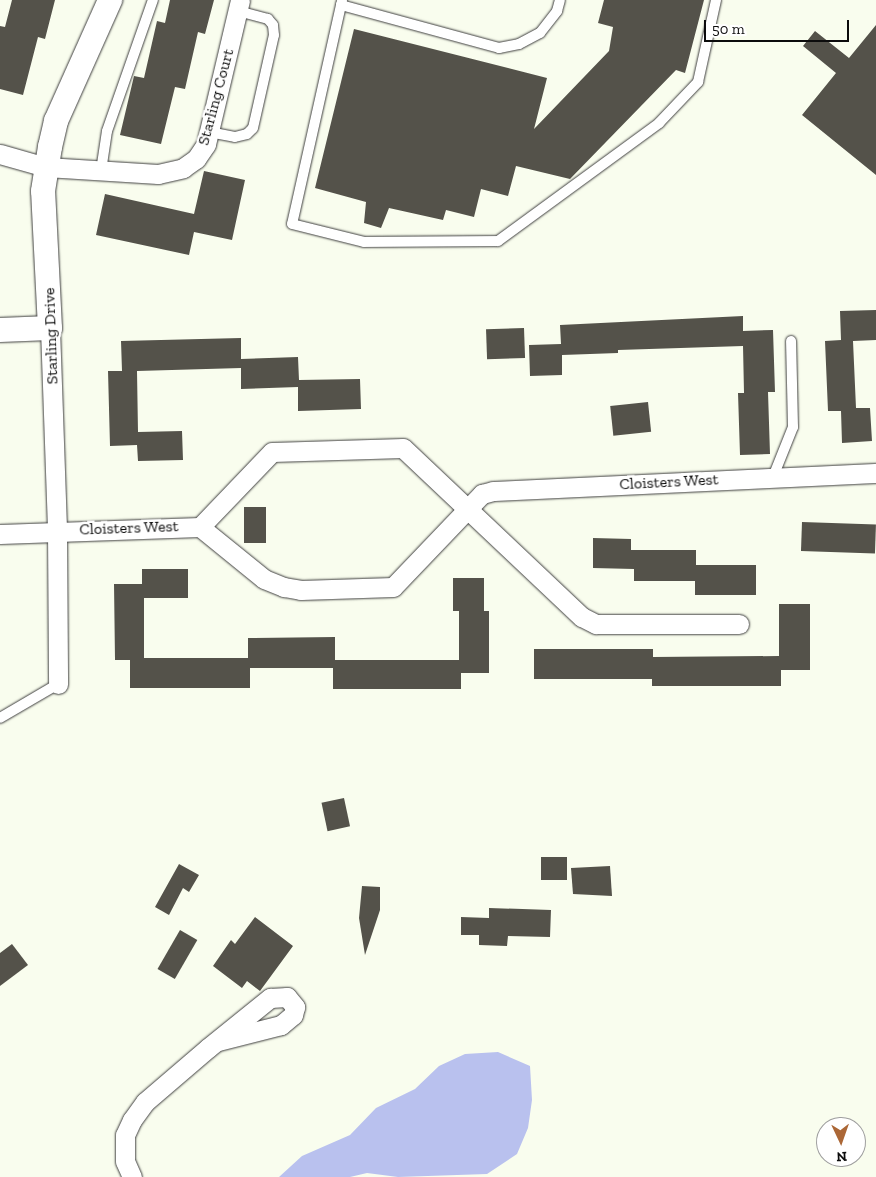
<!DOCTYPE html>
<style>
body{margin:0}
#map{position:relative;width:876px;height:1177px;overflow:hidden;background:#f9fdee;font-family:"Zilla Slab",serif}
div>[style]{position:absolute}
.water>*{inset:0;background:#b9c1ee}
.building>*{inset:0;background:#54524a;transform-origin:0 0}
.roads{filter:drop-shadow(0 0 1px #3f3f3f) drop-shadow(0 0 1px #3f3f3f)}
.service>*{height:10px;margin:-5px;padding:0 5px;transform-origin:5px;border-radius:5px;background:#fff}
.minor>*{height:19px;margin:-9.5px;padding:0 9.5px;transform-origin:9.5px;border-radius:9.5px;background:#fff}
.tertiary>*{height:24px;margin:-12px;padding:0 12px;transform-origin:12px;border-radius:12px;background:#fff}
span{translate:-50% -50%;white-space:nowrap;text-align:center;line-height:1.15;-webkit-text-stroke:5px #fff;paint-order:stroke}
.street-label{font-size:16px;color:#0c0c0c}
.north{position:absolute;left:816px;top:1117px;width:50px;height:50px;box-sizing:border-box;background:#fff;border:1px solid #9e9e9e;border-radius:50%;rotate:177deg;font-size:14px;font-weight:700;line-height:20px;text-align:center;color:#0c0c0c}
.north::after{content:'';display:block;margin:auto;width:18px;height:22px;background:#ab6736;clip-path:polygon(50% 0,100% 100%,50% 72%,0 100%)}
.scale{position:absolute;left:704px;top:20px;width:145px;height:22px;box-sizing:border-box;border:2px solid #0c0c0c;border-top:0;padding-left:6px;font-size:15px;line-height:18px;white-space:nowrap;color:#0c0c0c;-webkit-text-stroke:4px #fff;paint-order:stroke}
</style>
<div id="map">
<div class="water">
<div style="clip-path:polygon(498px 1052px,530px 1066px,532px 1100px,528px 1128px,517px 1154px,487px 1174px,398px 1177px,367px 1173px,350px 1177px,279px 1177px,302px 1156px,350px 1135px,376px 1108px,415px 1089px,439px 1066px,465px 1054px)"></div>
</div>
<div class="building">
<div style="clip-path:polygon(12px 0,55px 0,45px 39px,38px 37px,23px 95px,0 89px,0 26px,5px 27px)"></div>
<div style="clip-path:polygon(170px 0,214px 0,205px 34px,198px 32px,185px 89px,175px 87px,161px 144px,120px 135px,134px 76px,144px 78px,157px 21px,165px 23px)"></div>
<div style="clip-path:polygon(604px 0,704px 0,685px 73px,676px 70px,570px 179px,516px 166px,508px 196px,481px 189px,474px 217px,446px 210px,443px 220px,389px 208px,381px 228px,364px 223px,366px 202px,315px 188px,354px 29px,547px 78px,534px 129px,609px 51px,613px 27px,598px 23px)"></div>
<div style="clip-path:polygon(876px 25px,876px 175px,802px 115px,836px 73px,803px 46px,815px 31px,849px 58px)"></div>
<div style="clip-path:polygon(204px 171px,245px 180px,232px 240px,194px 232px,189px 255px,96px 235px,105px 194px,194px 214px)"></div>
<div style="clip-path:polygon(876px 310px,876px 340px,853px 341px,856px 408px,870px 408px,872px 441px,842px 443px,841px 411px,828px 411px,825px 341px,841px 340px,840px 311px)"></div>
<div style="clip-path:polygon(743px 316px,743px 331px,773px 330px,775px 392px,768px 392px,770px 454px,740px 455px,738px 393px,744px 393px,743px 346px,618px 350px,618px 353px,562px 355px,562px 375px,530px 376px,529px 345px,561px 344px,560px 325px)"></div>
<div style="left:524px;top:328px;width:30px;height:38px;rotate:88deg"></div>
<div style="clip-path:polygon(241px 338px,241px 359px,298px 357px,299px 380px,360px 379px,361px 409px,298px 411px,298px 387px,241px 389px,241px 368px,137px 371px,138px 432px,182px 431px,183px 460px,138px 461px,137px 445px,110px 446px,108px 371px,122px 371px,121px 341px)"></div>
<div style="left:648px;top:402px;width:30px;height:38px;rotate:84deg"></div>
<div style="left:244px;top:507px;width:22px;height:36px"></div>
<div style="left:802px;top:522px;width:74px;height:29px;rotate:2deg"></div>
<div style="clip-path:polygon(593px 538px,631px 539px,631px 550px,696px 550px,696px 565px,756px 565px,756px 595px,695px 595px,695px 581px,634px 581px,634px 569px,593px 568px)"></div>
<div style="clip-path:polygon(142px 569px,188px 569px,188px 598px,144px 598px,144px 658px,248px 658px,248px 638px,335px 637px,335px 660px,459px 660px,459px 611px,453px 611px,453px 578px,484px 578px,484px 611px,489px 611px,489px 673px,461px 673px,461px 689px,333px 689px,333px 668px,250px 668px,250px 688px,130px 688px,130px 660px,115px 660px,114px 584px,142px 584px)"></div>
<div style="clip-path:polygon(779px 604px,810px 604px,810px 670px,781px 670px,781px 686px,652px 686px,652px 679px,534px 679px,534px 649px,653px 649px,653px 657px,779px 656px)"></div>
<div style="left:344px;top:798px;width:29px;height:23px;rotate:78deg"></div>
<div style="left:567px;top:857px;width:23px;height:26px;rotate:90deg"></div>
<div style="clip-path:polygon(179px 864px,199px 875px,189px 892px,183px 888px,169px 915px,155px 907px)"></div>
<div style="clip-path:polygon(610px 866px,612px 896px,573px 894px,571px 868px)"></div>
<div style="clip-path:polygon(362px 886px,380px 887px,380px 910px,365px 955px,359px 918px)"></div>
<div style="clip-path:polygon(489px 908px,551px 910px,550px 937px,508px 936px,507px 946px,479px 945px,479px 935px,461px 935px,461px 917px,489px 918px)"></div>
<div style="clip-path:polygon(255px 917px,293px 946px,260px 991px,247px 981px,242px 988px,213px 966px,231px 940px,235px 944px)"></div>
<div style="left:180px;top:930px;width:20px;height:45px;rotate:30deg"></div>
<div style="clip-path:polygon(12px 944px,28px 965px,0 986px,0 953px)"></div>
</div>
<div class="roads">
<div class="service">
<div style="left:342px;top:1px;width:4px;rotate:104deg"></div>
<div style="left:341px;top:5px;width:164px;rotate:15.2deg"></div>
<div style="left:499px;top:48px;width:20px;rotate:-11deg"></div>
<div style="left:519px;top:44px;width:24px;rotate:-28deg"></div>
<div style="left:540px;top:33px;width:28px;rotate:-52deg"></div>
<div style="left:557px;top:11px;width:11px;rotate:-75deg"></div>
<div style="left:341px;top:5px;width:224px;rotate:102.6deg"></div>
<div style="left:292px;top:224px;width:74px;rotate:14deg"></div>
<div style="left:364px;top:242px;width:134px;rotate:-0.4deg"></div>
<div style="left:498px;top:241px;width:200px;rotate:-36.2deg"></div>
<div style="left:659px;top:123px;width:57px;rotate:-46.4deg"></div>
<div style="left:698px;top:82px;width:84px;rotate:-77.6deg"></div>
<div style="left:209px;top:132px;width:26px;rotate:11deg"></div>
<div style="left:235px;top:137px;width:12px;rotate:-14deg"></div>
<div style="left:247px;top:134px;width:8px;rotate:-45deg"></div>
<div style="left:253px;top:128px;width:95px;rotate:-77.3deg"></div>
<div style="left:274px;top:35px;width:10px;rotate:-96deg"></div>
<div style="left:273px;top:25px;width:8px;rotate:-130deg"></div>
<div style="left:268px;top:19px;width:31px;rotate:-165deg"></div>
<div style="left:101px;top:171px;width:40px;rotate:-81.5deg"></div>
<div style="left:107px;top:131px;width:139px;rotate:-70.7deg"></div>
<div style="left:773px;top:477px;width:54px;rotate:-68.2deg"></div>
<div style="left:793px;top:427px;width:86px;rotate:-91.3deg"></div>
<div style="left:0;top:718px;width:67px;rotate:-30.4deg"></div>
</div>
<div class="minor">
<div style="left:0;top:154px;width:48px;rotate:15.8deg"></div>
<div style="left:46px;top:167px;width:112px;rotate:3.6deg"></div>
<div style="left:158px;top:174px;width:26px;rotate:-13deg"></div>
<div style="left:183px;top:168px;width:16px;rotate:-35deg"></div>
<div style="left:196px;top:159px;width:18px;rotate:-56deg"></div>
<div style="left:206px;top:144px;width:148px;rotate:-76.7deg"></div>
<div style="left:50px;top:328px;width:203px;rotate:88deg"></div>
<div style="left:57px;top:531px;width:153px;rotate:89.6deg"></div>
<div style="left:200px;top:527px;width:104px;rotate:-46.2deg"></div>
<div style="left:272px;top:452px;width:131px;rotate:-1.7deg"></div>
<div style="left:403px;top:448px;width:246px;rotate:43.4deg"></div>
<div style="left:582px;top:617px;width:16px;rotate:27deg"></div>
<div style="left:596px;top:624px;width:143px"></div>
<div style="left:0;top:534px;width:200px;rotate:-2deg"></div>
<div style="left:200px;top:527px;width:82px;rotate:39.1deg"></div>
<div style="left:264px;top:579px;width:22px;rotate:22deg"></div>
<div style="left:284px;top:587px;width:17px;rotate:10deg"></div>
<div style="left:301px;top:590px;width:92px;rotate:-1.9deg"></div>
<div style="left:393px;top:587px;width:129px;rotate:-46.3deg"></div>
<div style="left:482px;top:494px;width:11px;rotate:-15deg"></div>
<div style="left:493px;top:491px;width:383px;rotate:-2.7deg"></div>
<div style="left:132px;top:1177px;width:17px;rotate:-114deg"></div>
<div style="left:125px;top:1161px;width:26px;rotate:-90deg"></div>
<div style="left:125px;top:1135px;width:17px;rotate:-65deg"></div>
<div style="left:132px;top:1120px;width:22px;rotate:-54deg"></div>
<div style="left:145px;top:1102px;width:83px;rotate:-40.6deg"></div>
<div style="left:208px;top:1048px;width:80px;rotate:-38.9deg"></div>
<div style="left:270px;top:998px;width:17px;rotate:-3deg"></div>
<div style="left:287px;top:997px;width:13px;rotate:51deg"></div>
<div style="left:295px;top:1007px;width:8px;rotate:104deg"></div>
<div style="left:293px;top:1015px;width:16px;rotate:140deg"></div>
<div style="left:281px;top:1025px;width:65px;rotate:165.7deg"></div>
</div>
<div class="tertiary">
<div style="left:0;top:330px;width:50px;rotate:-2.3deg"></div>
<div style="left:50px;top:328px;width:137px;rotate:-92.9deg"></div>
<div style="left:43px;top:191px;width:45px;rotate:-81deg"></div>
<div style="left:50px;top:147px;width:27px;rotate:-77deg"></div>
<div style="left:56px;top:121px;width:133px;rotate:-65.9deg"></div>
</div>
</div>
<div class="street-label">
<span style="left:216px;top:97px;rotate:-75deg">Starling Court</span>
<span style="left:51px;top:336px;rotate:-92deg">Starling Drive</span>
<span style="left:669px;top:482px;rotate:-3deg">Cloisters West</span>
<span style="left:129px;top:528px;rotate:-2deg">Cloisters West</span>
</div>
<div class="north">N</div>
<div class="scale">50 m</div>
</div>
